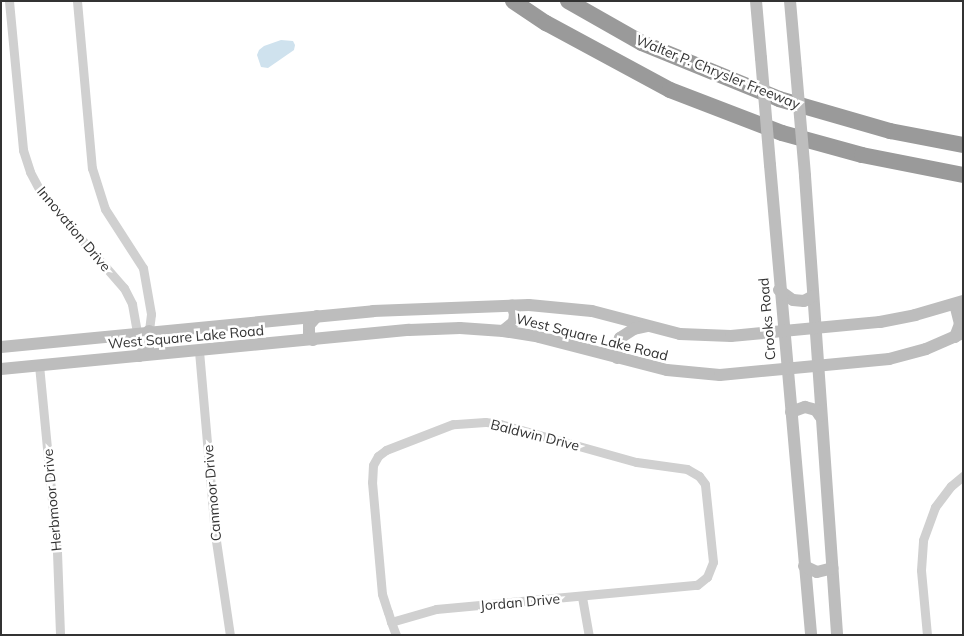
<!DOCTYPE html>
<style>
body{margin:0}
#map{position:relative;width:964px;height:636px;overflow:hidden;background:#fff;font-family:Mulish,sans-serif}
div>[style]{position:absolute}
.water>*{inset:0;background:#cfe2ee}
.minor>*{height:9px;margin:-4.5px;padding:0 4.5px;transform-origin:4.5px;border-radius:4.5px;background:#d0d0d0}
.secondary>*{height:12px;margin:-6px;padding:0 6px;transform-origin:6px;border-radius:6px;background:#bdbdbd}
.motorway>*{height:16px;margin:-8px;padding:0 8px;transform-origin:8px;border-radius:8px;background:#9a9a9a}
.secondary-bridge>*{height:12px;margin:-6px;padding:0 6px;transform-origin:6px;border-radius:6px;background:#bdbdbd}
span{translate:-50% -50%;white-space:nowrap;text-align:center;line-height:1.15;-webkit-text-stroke:5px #fff;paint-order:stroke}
.street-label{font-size:14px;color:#333}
.frame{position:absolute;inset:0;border:2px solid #333;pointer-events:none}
</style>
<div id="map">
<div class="water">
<div style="clip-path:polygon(281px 40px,293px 41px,295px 45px,294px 50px,268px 68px,261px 67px,257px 55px,259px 50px,264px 46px)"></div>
</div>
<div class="minor">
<div style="left:9px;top:1px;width:150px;rotate:84.6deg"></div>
<div style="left:23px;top:150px;width:23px;rotate:72deg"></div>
<div style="left:30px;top:172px;width:24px;rotate:62deg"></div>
<div style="left:41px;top:193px;width:126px;rotate:48.9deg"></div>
<div style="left:124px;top:288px;width:18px;rotate:63deg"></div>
<div style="left:132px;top:304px;width:28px;rotate:80deg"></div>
<div style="left:77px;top:1px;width:168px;rotate:84.9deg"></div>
<div style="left:92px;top:168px;width:43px;rotate:72.4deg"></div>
<div style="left:105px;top:209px;width:70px;rotate:57.2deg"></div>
<div style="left:143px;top:268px;width:47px;rotate:80.1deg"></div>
<div style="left:151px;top:314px;width:17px;rotate:97deg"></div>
<div style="left:199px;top:351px;width:184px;rotate:85deg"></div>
<div style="left:215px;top:534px;width:102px;rotate:81.6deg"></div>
<div style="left:39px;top:365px;width:188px;rotate:84.5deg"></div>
<div style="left:57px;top:552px;width:83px;rotate:87.9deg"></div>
<div style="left:582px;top:597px;width:39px;rotate:80deg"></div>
<div style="left:391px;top:622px;width:47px;rotate:-16.1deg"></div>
<div style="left:436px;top:609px;width:262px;rotate:-5.3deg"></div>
<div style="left:697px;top:585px;width:13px;rotate:-39deg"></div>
<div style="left:707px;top:577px;width:16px;rotate:-68deg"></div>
<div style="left:713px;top:562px;width:78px;rotate:-95.9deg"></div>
<div style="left:705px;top:484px;width:10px;rotate:-127deg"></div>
<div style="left:699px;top:476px;width:14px;rotate:-150deg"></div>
<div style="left:687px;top:469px;width:51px;rotate:-172.2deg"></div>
<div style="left:636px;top:462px;width:141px;rotate:-164.4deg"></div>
<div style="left:500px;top:424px;width:15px;rotate:-172deg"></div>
<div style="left:485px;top:422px;width:32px;rotate:176deg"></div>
<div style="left:453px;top:424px;width:72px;rotate:158.8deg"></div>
<div style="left:386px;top:450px;width:10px;rotate:143deg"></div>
<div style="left:378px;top:456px;width:10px;rotate:119deg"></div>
<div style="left:373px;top:465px;width:17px;rotate:93deg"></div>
<div style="left:372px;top:482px;width:112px;rotate:84.9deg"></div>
<div style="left:382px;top:594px;width:19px;rotate:72deg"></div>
<div style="left:388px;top:612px;width:10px;rotate:73deg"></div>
<div style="left:391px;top:622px;width:14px;rotate:69deg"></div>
<div style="left:927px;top:635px;width:65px;rotate:-95.3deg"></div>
<div style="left:921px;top:570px;width:30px;rotate:-86deg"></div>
<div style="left:923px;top:540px;width:35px;rotate:-70deg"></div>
<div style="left:935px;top:507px;width:26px;rotate:-53deg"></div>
<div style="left:951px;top:486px;width:16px;rotate:-40deg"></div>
</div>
<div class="secondary">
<div style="left:756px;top:1px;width:57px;rotate:85deg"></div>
<div style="left:790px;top:1px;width:69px;rotate:85deg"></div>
<div style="left:770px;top:165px;width:472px;rotate:85deg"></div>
<div style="left:805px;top:176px;width:460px;rotate:86deg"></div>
<div style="left:779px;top:290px;width:17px;rotate:36deg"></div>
<div style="left:793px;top:300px;width:11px;rotate:5deg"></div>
<div style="left:804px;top:301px;width:10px;rotate:-29deg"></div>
<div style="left:955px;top:304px;width:21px;rotate:76deg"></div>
<div style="left:960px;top:324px;width:14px;rotate:111deg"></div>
<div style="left:503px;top:331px;width:14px;rotate:-39deg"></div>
<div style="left:514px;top:322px;width:8px;rotate:-83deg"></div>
<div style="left:515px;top:314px;width:9px;rotate:-108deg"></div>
<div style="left:313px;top:340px;width:7px;rotate:-124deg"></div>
<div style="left:309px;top:334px;width:9px;rotate:-90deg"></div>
<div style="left:309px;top:325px;width:12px;rotate:-48deg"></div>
<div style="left:1px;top:347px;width:374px;rotate:-5.5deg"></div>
<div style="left:373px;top:311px;width:156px;rotate:-2.2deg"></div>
<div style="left:529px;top:305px;width:63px;rotate:5.4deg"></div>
<div style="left:592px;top:311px;width:91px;rotate:14.6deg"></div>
<div style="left:680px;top:334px;width:51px;rotate:2.2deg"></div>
<div style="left:731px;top:336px;width:150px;rotate:-5.4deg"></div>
<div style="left:880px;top:322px;width:36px;rotate:-11deg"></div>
<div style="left:915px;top:315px;width:50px;rotate:-16.3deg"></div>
<div style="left:139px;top:356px;width:12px;rotate:-42deg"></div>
<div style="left:148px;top:348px;width:17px;rotate:-87deg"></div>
<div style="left:617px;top:358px;width:11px;rotate:-95deg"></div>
<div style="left:616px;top:347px;width:10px;rotate:-66deg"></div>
<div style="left:620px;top:338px;width:17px;rotate:-33deg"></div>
<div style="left:634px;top:329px;width:13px;rotate:-13deg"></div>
<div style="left:1px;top:369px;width:410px;rotate:-5.5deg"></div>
<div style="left:409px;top:330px;width:51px;rotate:-2.2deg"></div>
<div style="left:460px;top:328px;width:43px;rotate:4deg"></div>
<div style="left:503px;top:331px;width:36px;rotate:9deg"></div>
<div style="left:539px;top:337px;width:132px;rotate:14.5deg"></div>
<div style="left:667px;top:370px;width:53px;rotate:5.4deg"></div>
<div style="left:720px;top:375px;width:170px;rotate:-5.4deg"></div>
<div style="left:889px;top:359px;width:38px;rotate:-15deg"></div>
<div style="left:926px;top:349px;width:40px;rotate:-23.4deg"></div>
<div style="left:791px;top:412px;width:15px;rotate:-20deg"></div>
<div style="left:805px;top:407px;width:11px;rotate:15deg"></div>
<div style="left:816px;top:410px;width:7px;rotate:56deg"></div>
<div style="left:804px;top:566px;width:14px;rotate:25deg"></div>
<div style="left:817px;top:572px;width:16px;rotate:-14deg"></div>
</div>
<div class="motorway">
<div style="left:513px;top:1px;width:40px;rotate:34deg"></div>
<div style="left:546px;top:23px;width:141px;rotate:28.4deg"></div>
<div style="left:670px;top:90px;width:120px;rotate:21deg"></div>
<div style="left:782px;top:133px;width:83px;rotate:15.4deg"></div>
<div style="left:862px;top:155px;width:103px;rotate:11.2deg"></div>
<div style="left:568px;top:1px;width:85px;rotate:29.6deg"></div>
<div style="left:642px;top:43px;width:148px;rotate:22.2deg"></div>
<div style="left:779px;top:99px;width:116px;rotate:16.1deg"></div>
<div style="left:890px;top:131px;width:74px;rotate:10.9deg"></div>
</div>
<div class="secondary-bridge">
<div style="left:761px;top:58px;width:107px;rotate:85.2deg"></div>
<div style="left:796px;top:70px;width:106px;rotate:85.1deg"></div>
</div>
<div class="street-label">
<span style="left:718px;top:72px;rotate:22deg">Walter P. Chrysler Freeway</span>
<span style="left:74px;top:229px;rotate:50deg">Innovation Drive</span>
<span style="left:767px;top:319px;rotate:-95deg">Crooks Road</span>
<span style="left:186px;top:337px;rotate:-5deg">West Square Lake Road</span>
<span style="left:592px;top:337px;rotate:14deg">West Square Lake Road</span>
<span style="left:535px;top:435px;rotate:14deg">Baldwin Drive</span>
<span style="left:212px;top:493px;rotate:-95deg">Canmoor Drive</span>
<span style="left:52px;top:500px;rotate:-95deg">Herbmoor Drive</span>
<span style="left:520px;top:602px;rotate:-5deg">Jordan Drive</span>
</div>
<div class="frame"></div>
</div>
